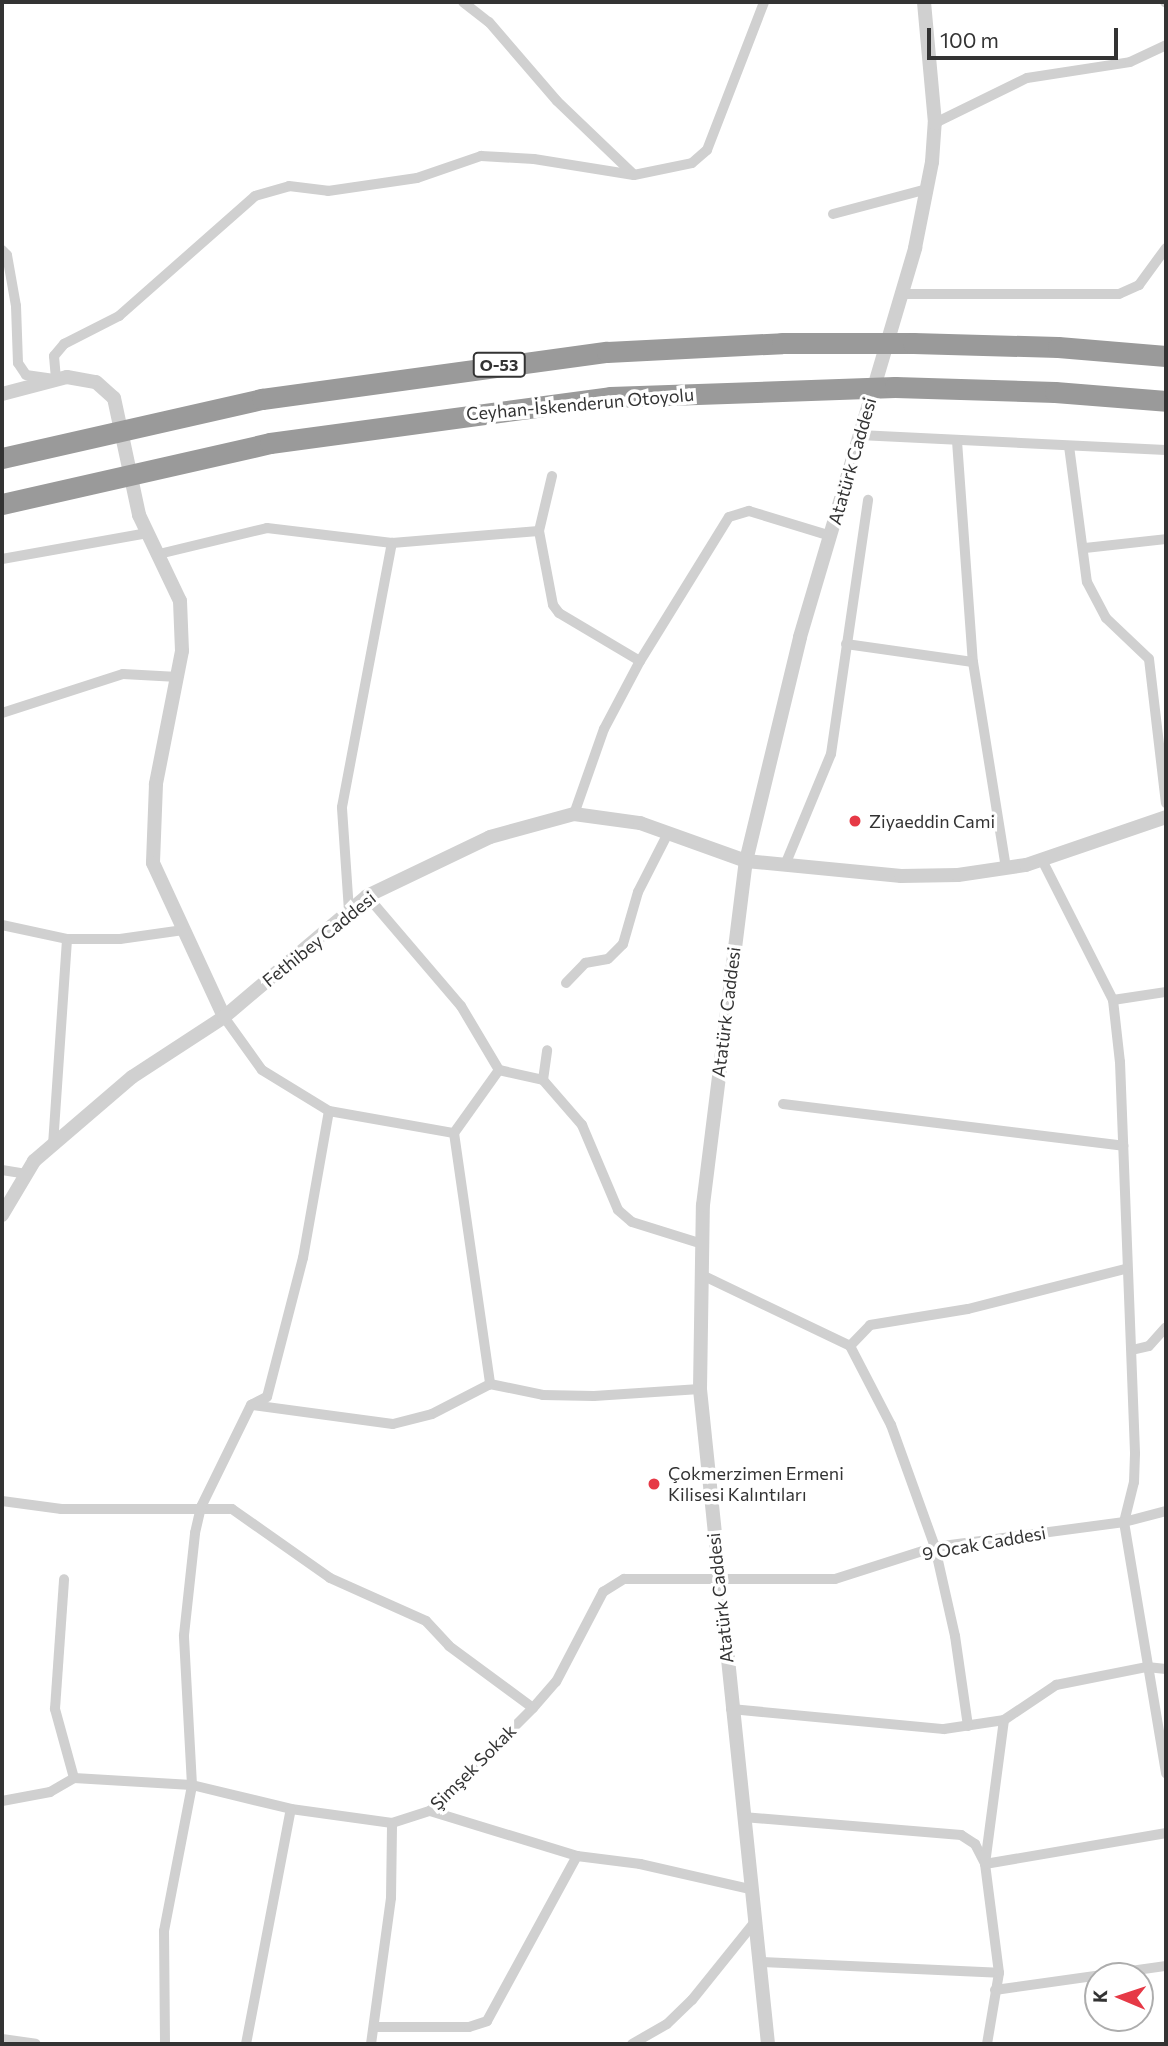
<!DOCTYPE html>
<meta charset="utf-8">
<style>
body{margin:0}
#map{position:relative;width:1168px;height:2046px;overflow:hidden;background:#fff;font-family:Commissioner,sans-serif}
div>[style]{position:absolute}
.minor>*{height:10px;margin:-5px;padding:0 5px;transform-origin:5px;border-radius:5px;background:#d0d0d0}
.tertiary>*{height:14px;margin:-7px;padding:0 7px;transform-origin:7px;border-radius:7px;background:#d0d0d0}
.motorway>*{height:21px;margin:-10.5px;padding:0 10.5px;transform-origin:10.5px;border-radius:10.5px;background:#9a9a9a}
.dots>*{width:19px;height:19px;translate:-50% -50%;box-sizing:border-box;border:4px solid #fff;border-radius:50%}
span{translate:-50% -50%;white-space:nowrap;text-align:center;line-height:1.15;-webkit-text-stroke:7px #fff;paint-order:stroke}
.shield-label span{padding:2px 5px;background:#fff;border:2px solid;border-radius:5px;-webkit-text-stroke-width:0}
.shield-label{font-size:16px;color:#333;font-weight:700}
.street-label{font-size:18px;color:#333}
.poi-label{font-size:18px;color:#333}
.left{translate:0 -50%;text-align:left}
.frame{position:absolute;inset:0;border:4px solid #333;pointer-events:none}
.north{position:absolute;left:1084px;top:1962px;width:70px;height:70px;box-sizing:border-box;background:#fff;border:2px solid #adadad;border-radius:50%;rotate:272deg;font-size:19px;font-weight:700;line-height:28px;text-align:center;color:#333}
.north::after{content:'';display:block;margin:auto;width:24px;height:32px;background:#e63946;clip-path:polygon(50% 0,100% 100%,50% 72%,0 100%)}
.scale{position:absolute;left:927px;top:28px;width:191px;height:32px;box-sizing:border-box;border:4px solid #333;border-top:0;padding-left:9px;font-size:21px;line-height:24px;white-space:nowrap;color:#333;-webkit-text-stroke:5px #fff;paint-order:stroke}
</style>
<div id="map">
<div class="minor">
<div style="left:463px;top:2px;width:33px;rotate:38deg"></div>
<div style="left:489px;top:22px;width:104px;rotate:49.3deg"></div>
<div style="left:557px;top:101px;width:105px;rotate:43.8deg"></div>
<div style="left:1165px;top:2px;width:1px;rotate:45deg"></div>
<div style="left:935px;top:123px;width:102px;rotate:-26.1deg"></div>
<div style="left:1027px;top:78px;width:104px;rotate:-8.8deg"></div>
<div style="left:1130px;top:62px;width:40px;rotate:-25deg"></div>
<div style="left:833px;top:214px;width:97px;rotate:-14.9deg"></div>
<div style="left:2px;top:250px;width:7px;rotate:45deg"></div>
<div style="left:7px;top:255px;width:52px;rotate:80deg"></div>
<div style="left:16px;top:306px;width:57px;rotate:88deg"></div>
<div style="left:18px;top:363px;width:14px;rotate:56deg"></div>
<div style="left:26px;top:375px;width:30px;rotate:8deg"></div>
<div style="left:56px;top:379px;width:23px;rotate:-95deg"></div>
<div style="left:54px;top:356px;width:16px;rotate:-50deg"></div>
<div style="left:64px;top:344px;width:62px;rotate:-27deg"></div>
<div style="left:119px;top:316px;width:181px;rotate:-41.4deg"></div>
<div style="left:255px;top:196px;width:35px;rotate:-16deg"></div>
<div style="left:289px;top:186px;width:39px;rotate:7deg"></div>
<div style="left:328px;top:191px;width:90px;rotate:-8.3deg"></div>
<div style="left:417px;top:178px;width:68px;rotate:-19deg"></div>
<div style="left:481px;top:156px;width:53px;rotate:3.2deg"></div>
<div style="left:534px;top:159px;width:101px;rotate:9.1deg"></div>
<div style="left:634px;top:175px;width:59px;rotate:-11.7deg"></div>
<div style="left:692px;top:163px;width:20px;rotate:-41deg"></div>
<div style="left:707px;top:150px;width:159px;rotate:-68.9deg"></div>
<div style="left:901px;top:294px;width:218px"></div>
<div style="left:1119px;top:294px;width:22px;rotate:-24deg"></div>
<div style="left:1139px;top:285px;width:46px;rotate:-53.9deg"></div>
<div style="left:859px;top:435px;width:307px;rotate:2.8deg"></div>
<div style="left:957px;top:441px;width:222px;rotate:85.9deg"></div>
<div style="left:973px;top:662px;width:209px;rotate:80.9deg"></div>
<div style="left:1069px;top:446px;width:137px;rotate:82.5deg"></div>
<div style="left:1087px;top:582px;width:41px;rotate:62.2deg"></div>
<div style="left:1106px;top:618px;width:59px;rotate:43.6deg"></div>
<div style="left:1149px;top:659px;width:145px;rotate:83.3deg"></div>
<div style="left:552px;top:476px;width:57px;rotate:103.3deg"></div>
<div style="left:539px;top:531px;width:75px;rotate:79.3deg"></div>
<div style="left:553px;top:605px;width:10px;rotate:53deg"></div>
<div style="left:559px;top:613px;width:94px;rotate:30.7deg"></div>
<div style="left:1085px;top:548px;width:81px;rotate:-6.3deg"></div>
<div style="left:159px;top:554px;width:111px;rotate:-13.5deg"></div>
<div style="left:267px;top:528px;width:126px;rotate:6.8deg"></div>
<div style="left:2px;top:559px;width:148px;rotate:-10.1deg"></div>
<div style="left:846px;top:644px;width:128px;rotate:8.1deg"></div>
<div style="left:2px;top:713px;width:127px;rotate:-17.9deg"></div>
<div style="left:123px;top:674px;width:55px;rotate:3.1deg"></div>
<div style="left:574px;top:814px;width:90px;rotate:-70.6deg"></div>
<div style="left:604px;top:729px;width:77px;rotate:-62.1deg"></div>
<div style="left:640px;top:661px;width:169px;rotate:-58.3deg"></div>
<div style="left:729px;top:517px;width:21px;rotate:-17deg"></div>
<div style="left:749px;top:511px;width:86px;rotate:17deg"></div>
<div style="left:1042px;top:860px;width:157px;rotate:63.1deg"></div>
<div style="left:1113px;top:1000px;width:62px;rotate:83.6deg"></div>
<div style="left:1120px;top:1062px;width:392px;rotate:87.8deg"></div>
<div style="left:1135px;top:1454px;width:28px;rotate:92deg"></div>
<div style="left:1134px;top:1482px;width:41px;rotate:104deg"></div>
<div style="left:1124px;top:1522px;width:255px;rotate:80.5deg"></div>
<div style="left:785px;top:865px;width:120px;rotate:-67.5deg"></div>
<div style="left:831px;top:754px;width:257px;rotate:-81.7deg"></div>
<div style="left:367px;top:896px;width:145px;rotate:49.5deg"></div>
<div style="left:461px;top:1006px;width:74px;rotate:59.3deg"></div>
<div style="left:499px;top:1070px;width:45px;rotate:12.8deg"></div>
<div style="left:543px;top:1080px;width:60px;rotate:49.1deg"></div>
<div style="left:582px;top:1125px;width:92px;rotate:67deg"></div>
<div style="left:618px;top:1210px;width:18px;rotate:41deg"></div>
<div style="left:632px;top:1222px;width:73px;rotate:17.4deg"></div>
<div style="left:349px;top:911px;width:104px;rotate:-93.9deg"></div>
<div style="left:342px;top:807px;width:269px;rotate:-79.3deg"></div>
<div style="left:392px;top:543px;width:147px;rotate:-4.7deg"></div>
<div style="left:2px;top:925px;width:66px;rotate:12.2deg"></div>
<div style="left:67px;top:939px;width:53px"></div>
<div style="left:120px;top:939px;width:64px;rotate:-8.1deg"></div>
<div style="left:566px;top:983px;width:28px;rotate:-46deg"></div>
<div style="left:585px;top:963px;width:23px;rotate:-10deg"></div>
<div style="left:608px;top:959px;width:21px;rotate:-45deg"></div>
<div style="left:623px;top:944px;width:54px;rotate:-73.9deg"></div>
<div style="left:638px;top:892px;width:66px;rotate:-63deg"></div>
<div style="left:1113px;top:1000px;width:54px;rotate:-8.6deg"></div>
<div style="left:224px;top:1017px;width:65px;rotate:54.4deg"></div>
<div style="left:262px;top:1070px;width:79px;rotate:31.5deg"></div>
<div style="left:329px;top:1111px;width:127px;rotate:10deg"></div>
<div style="left:543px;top:1080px;width:30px;rotate:-82deg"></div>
<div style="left:783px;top:1104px;width:343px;rotate:7deg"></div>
<div style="left:454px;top:1133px;width:254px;rotate:81.8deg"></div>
<div style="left:454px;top:1133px;width:77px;rotate:-54.5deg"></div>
<div style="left:53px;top:1145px;width:206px;rotate:-86.1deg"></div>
<div style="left:2px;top:1170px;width:26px;rotate:9deg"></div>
<div style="left:702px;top:1275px;width:164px;rotate:25.6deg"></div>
<div style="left:1132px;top:1350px;width:17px;rotate:-13deg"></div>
<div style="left:1149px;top:1346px;width:25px;rotate:-48deg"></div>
<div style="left:252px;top:1405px;width:142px;rotate:7.7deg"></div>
<div style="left:393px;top:1424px;width:40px;rotate:-14.4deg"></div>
<div style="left:432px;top:1414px;width:65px;rotate:-27.3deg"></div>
<div style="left:490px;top:1384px;width:54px;rotate:11.7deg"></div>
<div style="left:543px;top:1395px;width:51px;rotate:1.1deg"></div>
<div style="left:594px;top:1396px;width:106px;rotate:-3.8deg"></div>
<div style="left:2px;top:1501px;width:60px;rotate:7.7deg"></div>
<div style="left:61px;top:1509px;width:171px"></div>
<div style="left:232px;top:1509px;width:120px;rotate:35.1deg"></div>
<div style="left:330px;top:1578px;width:105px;rotate:24.1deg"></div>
<div style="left:426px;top:1621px;width:34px;rotate:47deg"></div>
<div style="left:449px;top:1646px;width:104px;rotate:36.4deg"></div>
<div style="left:731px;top:1709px;width:214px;rotate:5.4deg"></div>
<div style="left:944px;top:1729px;width:61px;rotate:-8.5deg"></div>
<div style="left:1004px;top:1720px;width:63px;rotate:-33.9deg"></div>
<div style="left:1056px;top:1685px;width:93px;rotate:-11.2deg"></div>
<div style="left:1147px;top:1667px;width:19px;rotate:6deg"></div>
<div style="left:968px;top:1726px;width:91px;rotate:-98.2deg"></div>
<div style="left:955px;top:1636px;width:91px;rotate:-102.7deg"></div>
<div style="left:935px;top:1547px;width:130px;rotate:-109.8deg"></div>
<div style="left:891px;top:1425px;width:89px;rotate:-117.4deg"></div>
<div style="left:850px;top:1346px;width:29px;rotate:-46deg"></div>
<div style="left:870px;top:1325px;width:99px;rotate:-9.3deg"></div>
<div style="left:968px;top:1309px;width:162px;rotate:-14.3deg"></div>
<div style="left:74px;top:1778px;width:118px;rotate:3.4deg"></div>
<div style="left:192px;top:1785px;width:102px;rotate:13.6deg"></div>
<div style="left:291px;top:1809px;width:102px;rotate:7.9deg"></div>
<div style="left:392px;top:1823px;width:40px;rotate:-18deg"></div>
<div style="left:430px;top:1811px;width:146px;rotate:-45deg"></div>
<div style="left:533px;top:1708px;width:35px;rotate:-49deg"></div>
<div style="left:556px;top:1682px;width:102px;rotate:-62.4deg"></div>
<div style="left:603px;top:1592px;width:25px;rotate:-32deg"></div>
<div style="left:624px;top:1579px;width:211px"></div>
<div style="left:835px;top:1579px;width:105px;rotate:-17.7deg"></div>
<div style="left:935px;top:1547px;width:191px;rotate:-7.5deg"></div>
<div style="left:1124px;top:1522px;width:43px;rotate:-14.7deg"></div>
<div style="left:2px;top:1801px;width:49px;rotate:-10.6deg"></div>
<div style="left:50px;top:1792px;width:28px;rotate:-30deg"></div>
<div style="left:74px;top:1778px;width:72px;rotate:-105.4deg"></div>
<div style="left:55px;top:1709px;width:130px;rotate:-86deg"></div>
<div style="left:430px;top:1811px;width:154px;rotate:17deg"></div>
<div style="left:577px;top:1856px;width:64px;rotate:7.2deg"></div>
<div style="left:640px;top:1864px;width:113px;rotate:12.8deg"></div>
<div style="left:743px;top:1817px;width:219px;rotate:4.7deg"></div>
<div style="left:961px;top:1835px;width:17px;rotate:33deg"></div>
<div style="left:975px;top:1844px;width:22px;rotate:63deg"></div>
<div style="left:985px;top:1864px;width:184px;rotate:-9.7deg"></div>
<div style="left:760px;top:1962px;width:239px;rotate:2.6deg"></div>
<div style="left:995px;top:1990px;width:173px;rotate:-8deg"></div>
<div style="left:374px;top:2027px;width:95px"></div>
<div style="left:469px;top:2027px;width:19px;rotate:-18deg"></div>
<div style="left:487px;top:2021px;width:188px;rotate:-61.4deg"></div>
<div style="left:2px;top:2039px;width:34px;rotate:8deg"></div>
<div style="left:165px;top:2044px;width:113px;rotate:-90.5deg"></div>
<div style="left:164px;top:1931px;width:149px;rotate:-79.1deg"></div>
<div style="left:192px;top:1785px;width:150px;rotate:-93.1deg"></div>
<div style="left:184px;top:1635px;width:103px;rotate:-83.8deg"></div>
<div style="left:195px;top:1533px;width:27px;rotate:-77deg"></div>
<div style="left:201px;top:1507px;width:114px;rotate:-63.9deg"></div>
<div style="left:251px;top:1405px;width:18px;rotate:-27deg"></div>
<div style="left:267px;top:1397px;width:144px;rotate:-75.5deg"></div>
<div style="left:303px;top:1258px;width:149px;rotate:-80deg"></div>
<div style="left:246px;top:2044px;width:239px;rotate:-79.2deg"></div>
<div style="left:371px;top:2044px;width:147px;rotate:-82.2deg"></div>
<div style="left:391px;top:1898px;width:75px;rotate:-89.2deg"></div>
<div style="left:632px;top:2044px;width:40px;rotate:-29.7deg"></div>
<div style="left:667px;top:2024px;width:35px;rotate:-44deg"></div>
<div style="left:692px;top:2000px;width:99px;rotate:-51.2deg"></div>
<div style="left:987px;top:2044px;width:72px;rotate:-80.4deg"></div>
<div style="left:999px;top:1973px;width:110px;rotate:-97.3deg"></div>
<div style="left:985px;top:1864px;width:145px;rotate:-82.5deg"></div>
</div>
<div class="tertiary">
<div style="left:2px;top:394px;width:67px;rotate:-14.7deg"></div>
<div style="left:67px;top:377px;width:29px;rotate:10deg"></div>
<div style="left:96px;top:382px;width:24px;rotate:42deg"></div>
<div style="left:114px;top:398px;width:120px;rotate:77.9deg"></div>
<div style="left:139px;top:515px;width:95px;rotate:64.5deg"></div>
<div style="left:180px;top:601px;width:50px;rotate:87.7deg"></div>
<div style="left:182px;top:651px;width:136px;rotate:101.1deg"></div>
<div style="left:156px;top:784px;width:79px;rotate:92.2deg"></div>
<div style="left:153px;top:863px;width:170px;rotate:65.2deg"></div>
<div style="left:2px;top:1215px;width:63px;rotate:-59.3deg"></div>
<div style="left:34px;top:1161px;width:129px;rotate:-40.6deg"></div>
<div style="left:132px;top:1077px;width:110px;rotate:-33.1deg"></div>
<div style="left:224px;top:1017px;width:187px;rotate:-40.2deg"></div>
<div style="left:367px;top:896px;width:136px;rotate:-25.6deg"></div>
<div style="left:490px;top:837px;width:87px;rotate:-15.3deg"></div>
<div style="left:574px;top:814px;width:67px;rotate:7.8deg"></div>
<div style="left:640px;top:823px;width:113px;rotate:19.7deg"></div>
<div style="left:746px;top:861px;width:156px;rotate:5.5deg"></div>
<div style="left:901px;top:876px;width:57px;rotate:-1deg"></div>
<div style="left:958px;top:875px;width:69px;rotate:-8.4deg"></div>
<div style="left:1026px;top:865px;width:148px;rotate:-18.9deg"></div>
<div style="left:768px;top:2044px;width:659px;rotate:-95.93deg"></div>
<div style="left:700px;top:1389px;width:184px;rotate:-89.1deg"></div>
<div style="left:703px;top:1205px;width:347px;rotate:-82.9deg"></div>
<div style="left:746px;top:861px;width:230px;rotate:-76.4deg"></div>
<div style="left:800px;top:637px;width:406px;rotate:-73.5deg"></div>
<div style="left:915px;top:248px;width:88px;rotate:-78.8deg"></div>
<div style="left:932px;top:162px;width:39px;rotate:-86deg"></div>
<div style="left:935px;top:123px;width:121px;rotate:-95.2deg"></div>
</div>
<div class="motorway">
<div style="left:2px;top:458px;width:267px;rotate:-12.8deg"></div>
<div style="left:262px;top:399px;width:348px;rotate:-7.8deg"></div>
<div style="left:607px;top:352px;width:175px;rotate:-2.9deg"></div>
<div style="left:782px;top:343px;width:131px"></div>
<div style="left:913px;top:343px;width:145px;rotate:1.6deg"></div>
<div style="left:1058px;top:347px;width:108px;rotate:4.8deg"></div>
<div style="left:2px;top:504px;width:275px;rotate:-12.8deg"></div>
<div style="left:270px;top:443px;width:343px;rotate:-7.7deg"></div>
<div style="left:610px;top:397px;width:285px;rotate:-2deg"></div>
<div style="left:895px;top:387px;width:160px;rotate:1.8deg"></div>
<div style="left:1055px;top:392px;width:111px;rotate:4.6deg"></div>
</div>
<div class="dots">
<div style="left:855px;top:821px;background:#e63946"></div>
<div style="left:654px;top:1484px;background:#e63946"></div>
</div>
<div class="shield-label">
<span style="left:499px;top:365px">O-53</span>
</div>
<div class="street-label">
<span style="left:580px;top:404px;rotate:-5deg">Ceyhan-İskenderun Otoyolu</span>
<span style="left:852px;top:461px;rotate:-74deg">Atatürk Caddesi</span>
<span style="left:319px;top:939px;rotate:-39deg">Fethibey Caddesi</span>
<span style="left:726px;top:1012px;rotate:-83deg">Atatürk Caddesi</span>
<span style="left:984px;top:1543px;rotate:-10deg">9 Ocak Caddesi</span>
<span style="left:720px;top:1598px;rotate:-96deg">Atatürk Caddesi</span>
<span style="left:473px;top:1767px;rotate:-45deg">Şimşek Sokak</span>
</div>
<div class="poi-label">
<span class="left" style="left:869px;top:821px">Ziyaeddin Cami</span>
<span class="left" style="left:668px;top:1484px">Çokmerzimen Ermeni<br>Kilisesi Kalıntıları</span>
</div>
<div class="frame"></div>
<div class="north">K</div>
<div class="scale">100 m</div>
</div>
